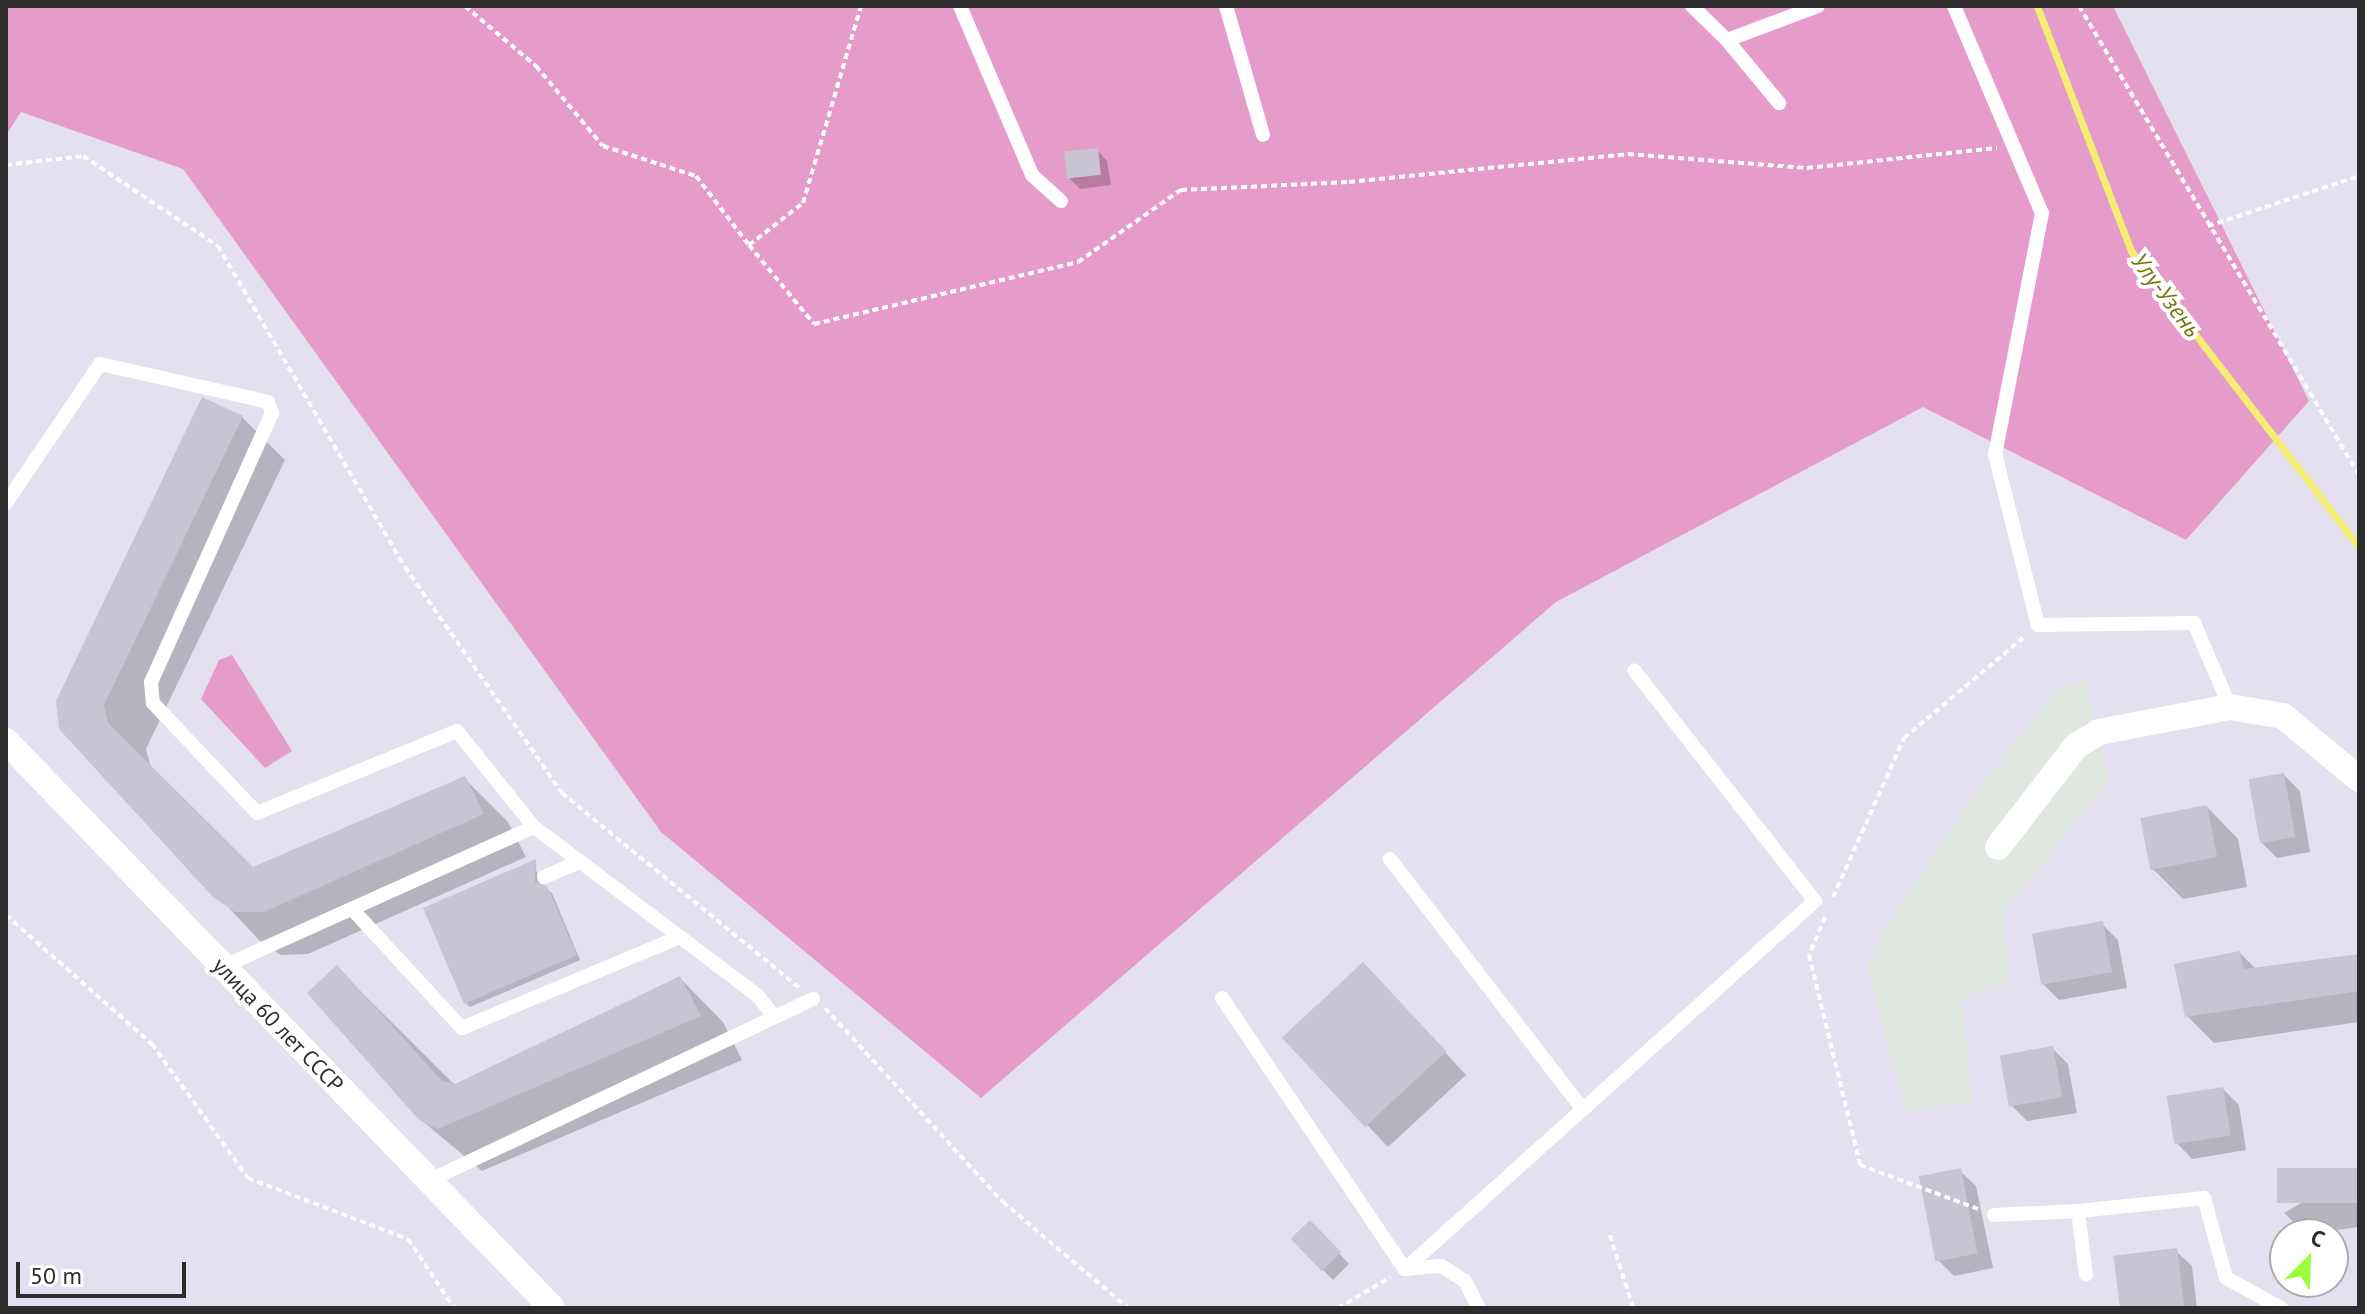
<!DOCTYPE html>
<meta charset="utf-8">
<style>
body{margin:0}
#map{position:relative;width:2365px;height:1314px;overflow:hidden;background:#e4e0ef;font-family:"PT Sans",sans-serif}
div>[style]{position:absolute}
.industrial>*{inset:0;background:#e0e7e0}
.green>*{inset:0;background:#e69ccb}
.shadow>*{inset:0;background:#0003}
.stream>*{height:7px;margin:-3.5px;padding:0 3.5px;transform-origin:3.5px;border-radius:3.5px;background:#f2ee71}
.building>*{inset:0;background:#c8c4d2;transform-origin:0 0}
.path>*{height:4px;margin-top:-2px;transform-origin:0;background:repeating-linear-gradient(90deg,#fff 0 6px,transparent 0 10px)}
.service>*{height:14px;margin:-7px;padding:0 7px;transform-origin:7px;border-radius:7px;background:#fff}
.minor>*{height:26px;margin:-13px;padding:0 13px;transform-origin:13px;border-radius:13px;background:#fff}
span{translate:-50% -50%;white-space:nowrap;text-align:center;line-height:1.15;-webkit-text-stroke:8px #fff;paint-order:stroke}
.street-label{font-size:22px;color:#2d2d2d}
.water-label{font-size:24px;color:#74780c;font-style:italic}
.frame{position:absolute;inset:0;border:8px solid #2d2d2d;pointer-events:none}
.north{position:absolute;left:2269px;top:1218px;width:80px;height:80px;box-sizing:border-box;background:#fff;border:2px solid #ababab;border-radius:50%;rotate:24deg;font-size:22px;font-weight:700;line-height:32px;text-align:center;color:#2d2d2d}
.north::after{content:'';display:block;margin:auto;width:28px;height:36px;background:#9bfe3d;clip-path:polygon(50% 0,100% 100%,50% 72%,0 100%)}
.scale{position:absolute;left:16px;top:1262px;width:170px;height:36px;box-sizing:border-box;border:4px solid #2d2d2d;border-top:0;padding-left:10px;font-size:24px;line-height:28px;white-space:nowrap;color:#2d2d2d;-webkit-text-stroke:6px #fff;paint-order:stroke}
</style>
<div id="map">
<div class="industrial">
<div style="clip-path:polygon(2086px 680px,2109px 781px,2003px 912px,2010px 980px,1962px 999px,1972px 1102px,1906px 1112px,1868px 968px,1882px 931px,1981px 784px,2057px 690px)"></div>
</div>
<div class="green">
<div style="clip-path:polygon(6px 6px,2113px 6px,2309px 401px,2186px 540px,1923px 407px,1556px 602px,981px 1098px,661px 832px,183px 169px,21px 112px,6px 135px)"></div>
<div style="clip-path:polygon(232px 655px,292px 751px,265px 768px,201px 699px,219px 660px)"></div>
</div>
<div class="shadow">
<div style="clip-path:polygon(1097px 150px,1107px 161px,1111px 185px,1080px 189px,1070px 179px)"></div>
<div style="clip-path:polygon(242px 417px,285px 460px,146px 749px,151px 768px,253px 870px,465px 779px,508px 822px,526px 857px,308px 954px,281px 955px,259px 940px,61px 728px)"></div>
<div style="clip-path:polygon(2284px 775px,2300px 791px,2310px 852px,2277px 858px,2261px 842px)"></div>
<div style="clip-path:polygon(2207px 807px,2238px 839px,2247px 887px,2183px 899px,2152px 868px)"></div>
<div style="clip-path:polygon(535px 862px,539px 885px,552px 893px,580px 960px,470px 1007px,466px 1003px)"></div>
<div style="clip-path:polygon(2102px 924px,2118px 940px,2127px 988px,2059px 1000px,2043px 984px)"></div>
<div style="clip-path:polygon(2240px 953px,2256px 969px,2359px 956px,2359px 1022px,2214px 1043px,2187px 1016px)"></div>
<div style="clip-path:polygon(337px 968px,456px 1086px,680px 978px,723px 1022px,742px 1060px,482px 1171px,420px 1119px)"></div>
<div style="clip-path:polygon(1384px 986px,1466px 1075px,1388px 1147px,1284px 1037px)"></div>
<div style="clip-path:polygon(2052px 1048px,2068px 1064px,2077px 1113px,2027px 1121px,2011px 1105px)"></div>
<div style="clip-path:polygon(2223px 1089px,2239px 1105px,2246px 1150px,2192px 1159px,2177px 1143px)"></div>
<div style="clip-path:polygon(2359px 1170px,2359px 1227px,2306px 1234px,2284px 1213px)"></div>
<div style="clip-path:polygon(1960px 1171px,1976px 1186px,1993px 1268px,1954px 1276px,1938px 1260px)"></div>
<div style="clip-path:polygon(1320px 1233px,1349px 1264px,1333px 1280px,1322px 1269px)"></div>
<div style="clip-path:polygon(2176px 1251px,2192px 1266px,2197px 1308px,2121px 1308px)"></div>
</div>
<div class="stream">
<div style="left:2037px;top:6px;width:262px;rotate:69deg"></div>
<div style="left:2131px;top:251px;width:374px;rotate:52.4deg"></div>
</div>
<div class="building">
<div style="left:1098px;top:148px;width:27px;height:34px;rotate:84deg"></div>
<div style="clip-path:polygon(202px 397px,243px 416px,104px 705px,108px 723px,253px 867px,465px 776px,484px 814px,264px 912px,235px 912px,213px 897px,59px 729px,56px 701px)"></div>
<div style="left:2284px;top:773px;width:65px;height:36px;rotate:80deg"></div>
<div style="left:2207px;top:805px;width:53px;height:68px;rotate:79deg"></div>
<div style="clip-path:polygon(536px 859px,535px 882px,547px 886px,577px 955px,464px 1004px,423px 908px)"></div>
<div style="left:2103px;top:921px;width:52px;height:72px;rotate:80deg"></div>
<div style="clip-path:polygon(2240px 951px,2244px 969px,2359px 954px,2359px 991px,2185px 1017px,2174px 964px)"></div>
<div style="left:1363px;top:962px;width:122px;height:111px;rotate:47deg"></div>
<div style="clip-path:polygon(337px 965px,442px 1081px,455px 1084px,680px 976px,701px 1016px,438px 1129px,419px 1120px,307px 993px)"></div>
<div style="left:2053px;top:1046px;width:52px;height:54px;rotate:80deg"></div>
<div style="left:2223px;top:1087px;width:49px;height:57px;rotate:81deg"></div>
<div style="left:1961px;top:1168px;width:87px;height:43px;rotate:79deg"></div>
<div style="left:2359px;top:1168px;width:35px;height:82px;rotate:90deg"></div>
<div style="left:1310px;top:1220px;width:45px;height:27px;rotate:46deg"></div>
<div style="left:2177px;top:1248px;width:60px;height:64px;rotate:83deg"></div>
</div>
<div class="path">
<div style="left:465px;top:6px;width:93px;rotate:40.2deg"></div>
<div style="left:536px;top:66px;width:104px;rotate:50.1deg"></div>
<div style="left:603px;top:146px;width:98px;rotate:17.9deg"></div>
<div style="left:696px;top:176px;width:87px;rotate:52.5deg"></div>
<div style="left:749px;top:245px;width:68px;rotate:-37.9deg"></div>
<div style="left:803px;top:203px;width:205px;rotate:-73.6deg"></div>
<div style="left:2079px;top:6px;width:546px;rotate:59.16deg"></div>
<div style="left:6px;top:165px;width:78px;rotate:-6.7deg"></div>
<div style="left:83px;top:156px;width:162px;rotate:33.7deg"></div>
<div style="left:218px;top:246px;width:371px;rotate:59.8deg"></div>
<div style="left:405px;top:567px;width:275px;rotate:55.2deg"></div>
<div style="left:562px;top:793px;width:307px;rotate:39.4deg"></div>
<div style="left:2208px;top:226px;width:159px;rotate:-18.3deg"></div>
<div style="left:749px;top:245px;width:102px;rotate:50.6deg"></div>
<div style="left:814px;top:324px;width:271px;rotate:-13.2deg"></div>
<div style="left:1078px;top:262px;width:126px;rotate:-35deg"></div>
<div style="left:1181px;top:190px;width:168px;rotate:-2.7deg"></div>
<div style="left:1349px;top:182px;width:280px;rotate:-5.7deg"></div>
<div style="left:1628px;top:154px;width:180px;rotate:4.5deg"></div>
<div style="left:1807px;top:168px;width:191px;rotate:-6deg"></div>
<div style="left:1833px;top:897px;width:174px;rotate:-65.9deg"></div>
<div style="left:1904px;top:738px;width:157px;rotate:-40.1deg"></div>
<div style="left:6px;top:915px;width:195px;rotate:41.5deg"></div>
<div style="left:152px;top:1044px;width:165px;rotate:54.4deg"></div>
<div style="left:248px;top:1178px;width:171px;rotate:20.9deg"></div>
<div style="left:408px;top:1239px;width:83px;rotate:56.3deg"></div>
<div style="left:1825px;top:917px;width:41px;rotate:112.8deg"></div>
<div style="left:1809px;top:955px;width:216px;rotate:76.3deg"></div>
<div style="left:1860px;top:1165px;width:126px;rotate:20.4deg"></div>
<div style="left:825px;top:1008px;width:263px;rotate:47.5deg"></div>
<div style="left:1003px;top:1202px;width:164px;rotate:40.3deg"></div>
<div style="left:1610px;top:1235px;width:77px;rotate:72.5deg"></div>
<div style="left:1338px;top:1308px;width:61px;rotate:-30.3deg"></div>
</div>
<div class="service">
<div style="left:960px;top:6px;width:184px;rotate:66.9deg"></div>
<div style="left:1032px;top:175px;width:39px;rotate:42deg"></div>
<div style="left:1226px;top:6px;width:134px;rotate:74deg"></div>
<div style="left:1692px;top:6px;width:49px;rotate:44.2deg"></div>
<div style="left:1727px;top:40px;width:97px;rotate:-20.5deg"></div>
<div style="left:1954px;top:6px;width:225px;rotate:67deg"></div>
<div style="left:2042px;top:213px;width:246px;rotate:101deg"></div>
<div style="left:1995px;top:454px;width:176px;rotate:75.9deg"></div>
<div style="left:2038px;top:625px;width:156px;rotate:-0.7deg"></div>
<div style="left:2194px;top:623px;width:91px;rotate:66.8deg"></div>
<div style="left:1727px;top:40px;width:82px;rotate:50.5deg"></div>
<div style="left:6px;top:503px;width:168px;rotate:-55.9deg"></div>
<div style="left:100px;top:364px;width:172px;rotate:12.7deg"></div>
<div style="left:268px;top:402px;width:12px;rotate:70deg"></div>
<div style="left:272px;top:413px;width:295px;rotate:114.2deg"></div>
<div style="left:151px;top:682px;width:21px;rotate:85deg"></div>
<div style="left:153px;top:703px;width:151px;rotate:46.6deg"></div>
<div style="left:257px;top:813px;width:216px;rotate:-22.3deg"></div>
<div style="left:457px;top:731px;width:123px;rotate:51.3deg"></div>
<div style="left:1390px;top:859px;width:313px;rotate:52.4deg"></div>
<div style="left:544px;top:877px;width:39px;rotate:-23deg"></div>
<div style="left:352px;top:909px;width:162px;rotate:47.3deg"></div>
<div style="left:462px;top:1028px;width:236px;rotate:-22.7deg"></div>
<div style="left:222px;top:967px;width:342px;rotate:-24.2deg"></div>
<div style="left:534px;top:827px;width:279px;rotate:37deg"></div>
<div style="left:757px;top:995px;width:28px;rotate:51deg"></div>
<div style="left:1222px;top:998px;width:327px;rotate:56deg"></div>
<div style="left:428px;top:1181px;width:426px;rotate:-25.3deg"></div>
<div style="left:2078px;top:1211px;width:127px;rotate:-5.9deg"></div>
<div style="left:2204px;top:1198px;width:83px;rotate:74.6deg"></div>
<div style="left:2226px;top:1278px;width:63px;rotate:28.6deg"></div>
<div style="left:1994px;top:1215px;width:84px;rotate:-2.7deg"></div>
<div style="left:2078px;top:1211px;width:64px;rotate:82.9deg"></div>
<div style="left:1405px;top:1269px;width:551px;rotate:-41.91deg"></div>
<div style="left:1815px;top:901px;width:293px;rotate:-128.1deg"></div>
<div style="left:1405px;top:1269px;width:36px;rotate:-5deg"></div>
<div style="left:1441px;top:1266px;width:28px;rotate:32deg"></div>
<div style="left:1465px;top:1281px;width:30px;rotate:63deg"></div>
</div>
<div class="minor">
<div style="left:6px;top:741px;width:787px;rotate:46.08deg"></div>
<div style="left:1998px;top:847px;width:128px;rotate:-52.3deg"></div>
<div style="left:2076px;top:746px;width:27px;rotate:-31deg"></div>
<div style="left:2099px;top:732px;width:133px;rotate:-10.8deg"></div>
<div style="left:2230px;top:707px;width:54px;rotate:9.6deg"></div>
<div style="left:2283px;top:716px;width:99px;rotate:39.7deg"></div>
</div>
<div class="street-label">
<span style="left:278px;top:1025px;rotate:46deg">улица 60 лет СССР</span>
</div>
<div class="water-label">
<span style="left:2166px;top:295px;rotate:53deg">Улу-Узень</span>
</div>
<div class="frame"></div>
<div class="north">С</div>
<div class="scale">50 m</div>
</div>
